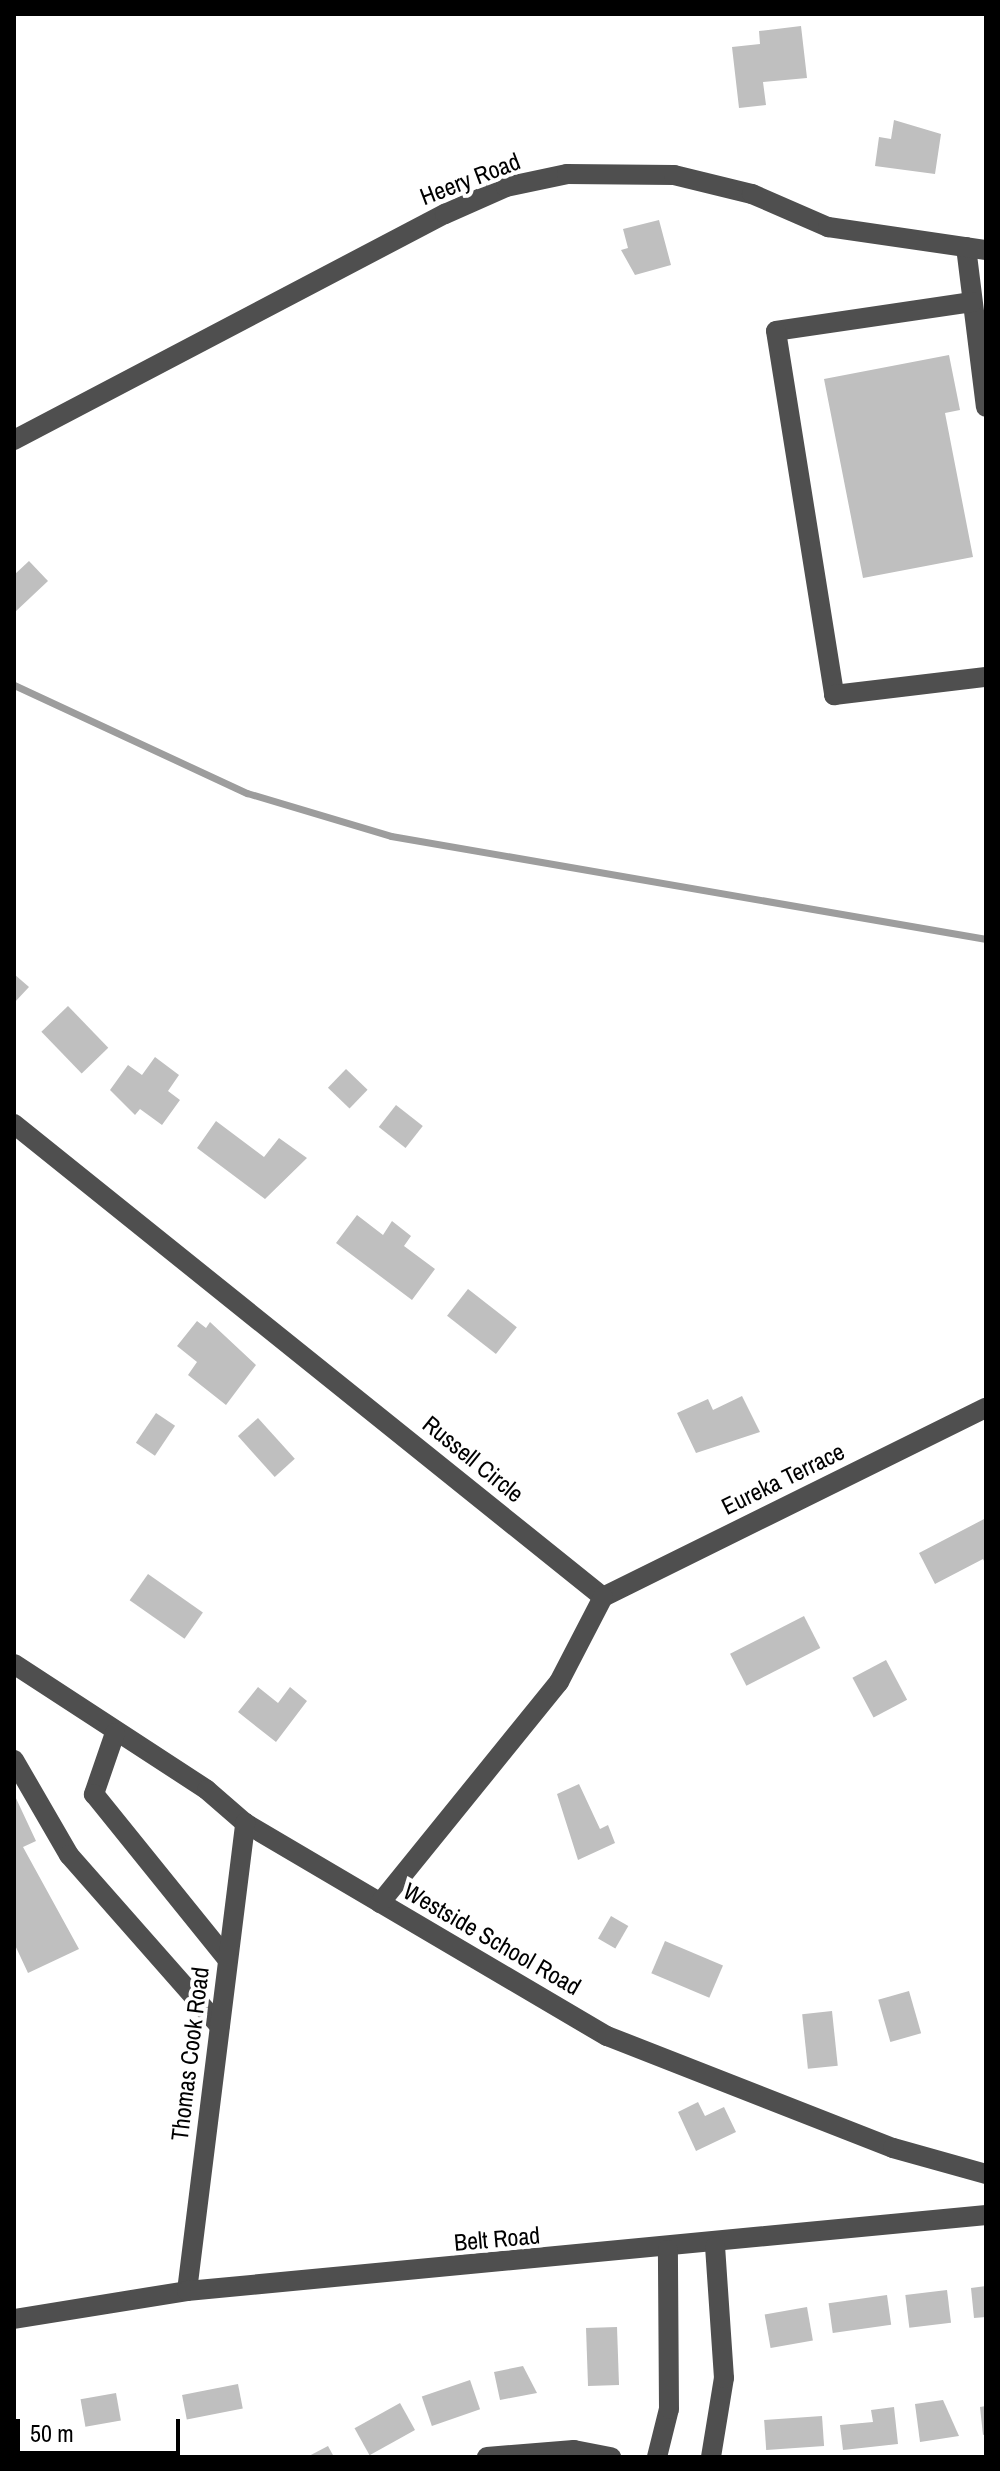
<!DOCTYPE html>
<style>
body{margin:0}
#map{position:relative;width:1000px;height:2471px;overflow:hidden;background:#fff;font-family:"Archivo Narrow",sans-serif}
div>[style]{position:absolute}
.stream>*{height:7px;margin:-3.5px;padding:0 3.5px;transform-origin:3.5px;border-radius:3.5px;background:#9d9d9d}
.building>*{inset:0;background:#bfbfbf;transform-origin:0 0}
.minor>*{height:20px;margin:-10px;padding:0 10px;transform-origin:10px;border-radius:10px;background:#4f4f4f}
span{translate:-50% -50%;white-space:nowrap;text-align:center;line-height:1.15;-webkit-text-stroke:8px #fff;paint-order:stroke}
.street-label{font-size:24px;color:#000}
.frame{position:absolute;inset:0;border:16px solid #000;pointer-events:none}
.scale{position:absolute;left:16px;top:2419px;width:164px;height:36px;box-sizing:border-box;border:4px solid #000;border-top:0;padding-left:10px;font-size:24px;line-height:28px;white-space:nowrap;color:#000;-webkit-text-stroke:6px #fff;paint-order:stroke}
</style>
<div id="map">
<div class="stream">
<div style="left:14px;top:685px;width:257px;rotate:24.9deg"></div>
<div style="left:247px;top:793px;width:150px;rotate:16.6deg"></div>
<div style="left:391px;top:836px;width:604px;rotate:9.82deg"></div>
</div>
<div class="building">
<div style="clip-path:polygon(801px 26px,807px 78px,763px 82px,766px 105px,739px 108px,732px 47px,760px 44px,759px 31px)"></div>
<div style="clip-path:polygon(894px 120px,941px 134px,935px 174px,875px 166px,879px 137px,891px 139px)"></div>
<div style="clip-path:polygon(659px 220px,671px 265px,635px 275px,621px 250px,628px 248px,623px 229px)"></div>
<div style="clip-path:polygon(949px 355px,960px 410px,945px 413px,973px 557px,863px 578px,824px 379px)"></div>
<div style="clip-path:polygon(29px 561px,48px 581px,14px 613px,14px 575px)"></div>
<div style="clip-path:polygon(14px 974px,29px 987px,14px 1003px)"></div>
<div style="left:68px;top:1006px;width:58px;height:37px;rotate:46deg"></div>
<div style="clip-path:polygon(155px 1057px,179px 1075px,168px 1091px,180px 1100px,162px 1125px,140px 1109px,135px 1115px,110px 1090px,128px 1065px,142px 1075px)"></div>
<div style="left:346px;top:1069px;width:30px;height:26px;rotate:44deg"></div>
<div style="left:396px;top:1105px;width:34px;height:28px;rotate:38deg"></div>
<div style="clip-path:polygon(216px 1121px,264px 1157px,279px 1138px,307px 1158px,265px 1199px,197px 1148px)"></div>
<div style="clip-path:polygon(357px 1215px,383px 1235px,392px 1221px,411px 1236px,404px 1246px,435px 1269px,412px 1300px,336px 1243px)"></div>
<div style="left:468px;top:1289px;width:62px;height:34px;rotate:38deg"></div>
<div style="clip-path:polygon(197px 1321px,206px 1328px,210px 1322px,256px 1365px,226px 1405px,188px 1375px,197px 1362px,177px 1346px)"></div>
<div style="clip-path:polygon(742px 1396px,760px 1432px,696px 1453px,677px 1413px,708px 1399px,713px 1410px)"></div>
<div style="left:156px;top:1413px;width:23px;height:36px;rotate:34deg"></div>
<div style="left:258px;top:1418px;width:55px;height:27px;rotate:48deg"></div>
<div style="clip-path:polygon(986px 1518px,986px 1565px,983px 1559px,935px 1584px,919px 1553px)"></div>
<div style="left:148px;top:1574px;width:67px;height:32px;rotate:35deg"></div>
<div style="left:804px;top:1616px;width:36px;height:83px;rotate:63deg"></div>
<div style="left:886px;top:1660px;width:45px;height:38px;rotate:62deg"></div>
<div style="clip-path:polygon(258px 1687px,278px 1703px,290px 1687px,307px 1701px,276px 1742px,238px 1712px)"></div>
<div style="clip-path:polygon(579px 1784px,600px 1829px,608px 1825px,615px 1843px,578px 1860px,557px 1794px)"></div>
<div style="clip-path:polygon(14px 1794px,36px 1841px,23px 1847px,79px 1949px,28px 1973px,14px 1943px)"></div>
<div style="left:611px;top:1916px;width:20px;height:26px;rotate:30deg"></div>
<div style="left:665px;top:1941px;width:63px;height:35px;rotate:23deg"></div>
<div style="left:909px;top:1991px;width:44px;height:32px;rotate:74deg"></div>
<div style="left:832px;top:2011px;width:55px;height:30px;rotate:84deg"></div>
<div style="clip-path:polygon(698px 2102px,705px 2116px,724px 2107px,736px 2132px,696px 2151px,678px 2112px)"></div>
<div style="clip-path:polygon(986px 2286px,986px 2317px,974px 2318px,971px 2288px)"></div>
<div style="left:947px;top:2290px;width:33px;height:42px;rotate:83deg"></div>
<div style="left:887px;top:2295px;width:30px;height:59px;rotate:82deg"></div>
<div style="left:807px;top:2307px;width:34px;height:43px;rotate:80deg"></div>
<div style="left:617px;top:2327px;width:58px;height:31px;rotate:88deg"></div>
<div style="clip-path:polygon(523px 2366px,537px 2393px,500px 2400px,494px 2372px)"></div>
<div style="left:470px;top:2380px;width:31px;height:51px;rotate:71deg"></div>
<div style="left:238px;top:2384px;width:25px;height:57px;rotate:79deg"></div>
<div style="left:116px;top:2393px;width:28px;height:36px;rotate:80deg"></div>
<div style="clip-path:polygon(943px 2400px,959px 2436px,920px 2442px,915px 2404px)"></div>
<div style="left:400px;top:2403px;width:31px;height:52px;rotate:61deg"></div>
<div style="clip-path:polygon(986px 2406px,986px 2434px,983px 2435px,980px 2407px)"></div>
<div style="clip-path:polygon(894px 2407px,898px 2444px,843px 2450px,840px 2425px,873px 2422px,871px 2410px)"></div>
<div style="left:822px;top:2416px;width:30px;height:58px;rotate:86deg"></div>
<div style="clip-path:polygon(328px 2446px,334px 2457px,307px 2457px)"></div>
</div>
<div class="minor">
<div style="left:966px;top:247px;width:161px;rotate:82.9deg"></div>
<div style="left:972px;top:302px;width:198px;rotate:171.6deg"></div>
<div style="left:776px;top:331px;width:369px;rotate:80.9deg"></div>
<div style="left:834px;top:695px;width:153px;rotate:-6.8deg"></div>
<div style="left:14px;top:440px;width:487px;rotate:-27.7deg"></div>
<div style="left:445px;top:214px;width:67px;rotate:-23.9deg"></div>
<div style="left:506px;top:187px;width:62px;rotate:-12deg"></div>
<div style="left:567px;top:174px;width:107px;rotate:0.5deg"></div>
<div style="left:674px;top:175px;width:80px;rotate:13.7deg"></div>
<div style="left:752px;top:194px;width:83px;rotate:23.5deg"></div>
<div style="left:828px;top:227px;width:160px;rotate:8.3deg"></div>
<div style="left:14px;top:1124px;width:755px;rotate:38.77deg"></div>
<div style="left:603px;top:1597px;width:427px;rotate:-26.3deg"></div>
<div style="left:14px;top:1664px;width:230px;rotate:33.1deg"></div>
<div style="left:207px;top:1790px;width:50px;rotate:41deg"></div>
<div style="left:245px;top:1823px;width:420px;rotate:30.5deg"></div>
<div style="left:607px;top:2036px;width:307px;rotate:21.4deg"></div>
<div style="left:893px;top:2148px;width:97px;rotate:15.6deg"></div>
<div style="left:115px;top:1733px;width:65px;rotate:109deg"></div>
<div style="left:94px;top:1794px;width:213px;rotate:51.1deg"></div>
<div style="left:14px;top:1760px;width:110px;rotate:59.9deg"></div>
<div style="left:69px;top:1855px;width:228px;rotate:48.6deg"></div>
<div style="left:380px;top:1903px;width:284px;rotate:-51deg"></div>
<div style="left:559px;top:1682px;width:96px;rotate:-62.6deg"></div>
<div style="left:187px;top:2291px;width:472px;rotate:-82.9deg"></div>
<div style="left:14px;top:2319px;width:175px;rotate:-9.2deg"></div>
<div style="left:187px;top:2291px;width:803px;rotate:-5.43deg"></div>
<div style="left:487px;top:2457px;width:87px;rotate:-4.6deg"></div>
<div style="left:574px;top:2450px;width:38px;rotate:11deg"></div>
<div style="left:657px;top:2457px;width:49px;rotate:-76deg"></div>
<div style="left:669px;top:2409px;width:159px;rotate:-90.4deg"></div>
<div style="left:711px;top:2457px;width:80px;rotate:-80.7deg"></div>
<div style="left:724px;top:2378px;width:131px;rotate:-93.9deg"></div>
</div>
<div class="street-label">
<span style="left:470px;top:179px;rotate:-21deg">Heery Road</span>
<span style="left:473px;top:1459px;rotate:39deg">Russell Circle</span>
<span style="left:783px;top:1479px;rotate:-26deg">Eureka Terrace</span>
<span style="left:492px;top:1939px;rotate:30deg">Westside School Road</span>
<span style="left:190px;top:2054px;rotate:-83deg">Thomas Cook Road</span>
<span style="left:497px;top:2239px;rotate:-5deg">Belt Road</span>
</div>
<div class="frame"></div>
<div class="scale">50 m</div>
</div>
